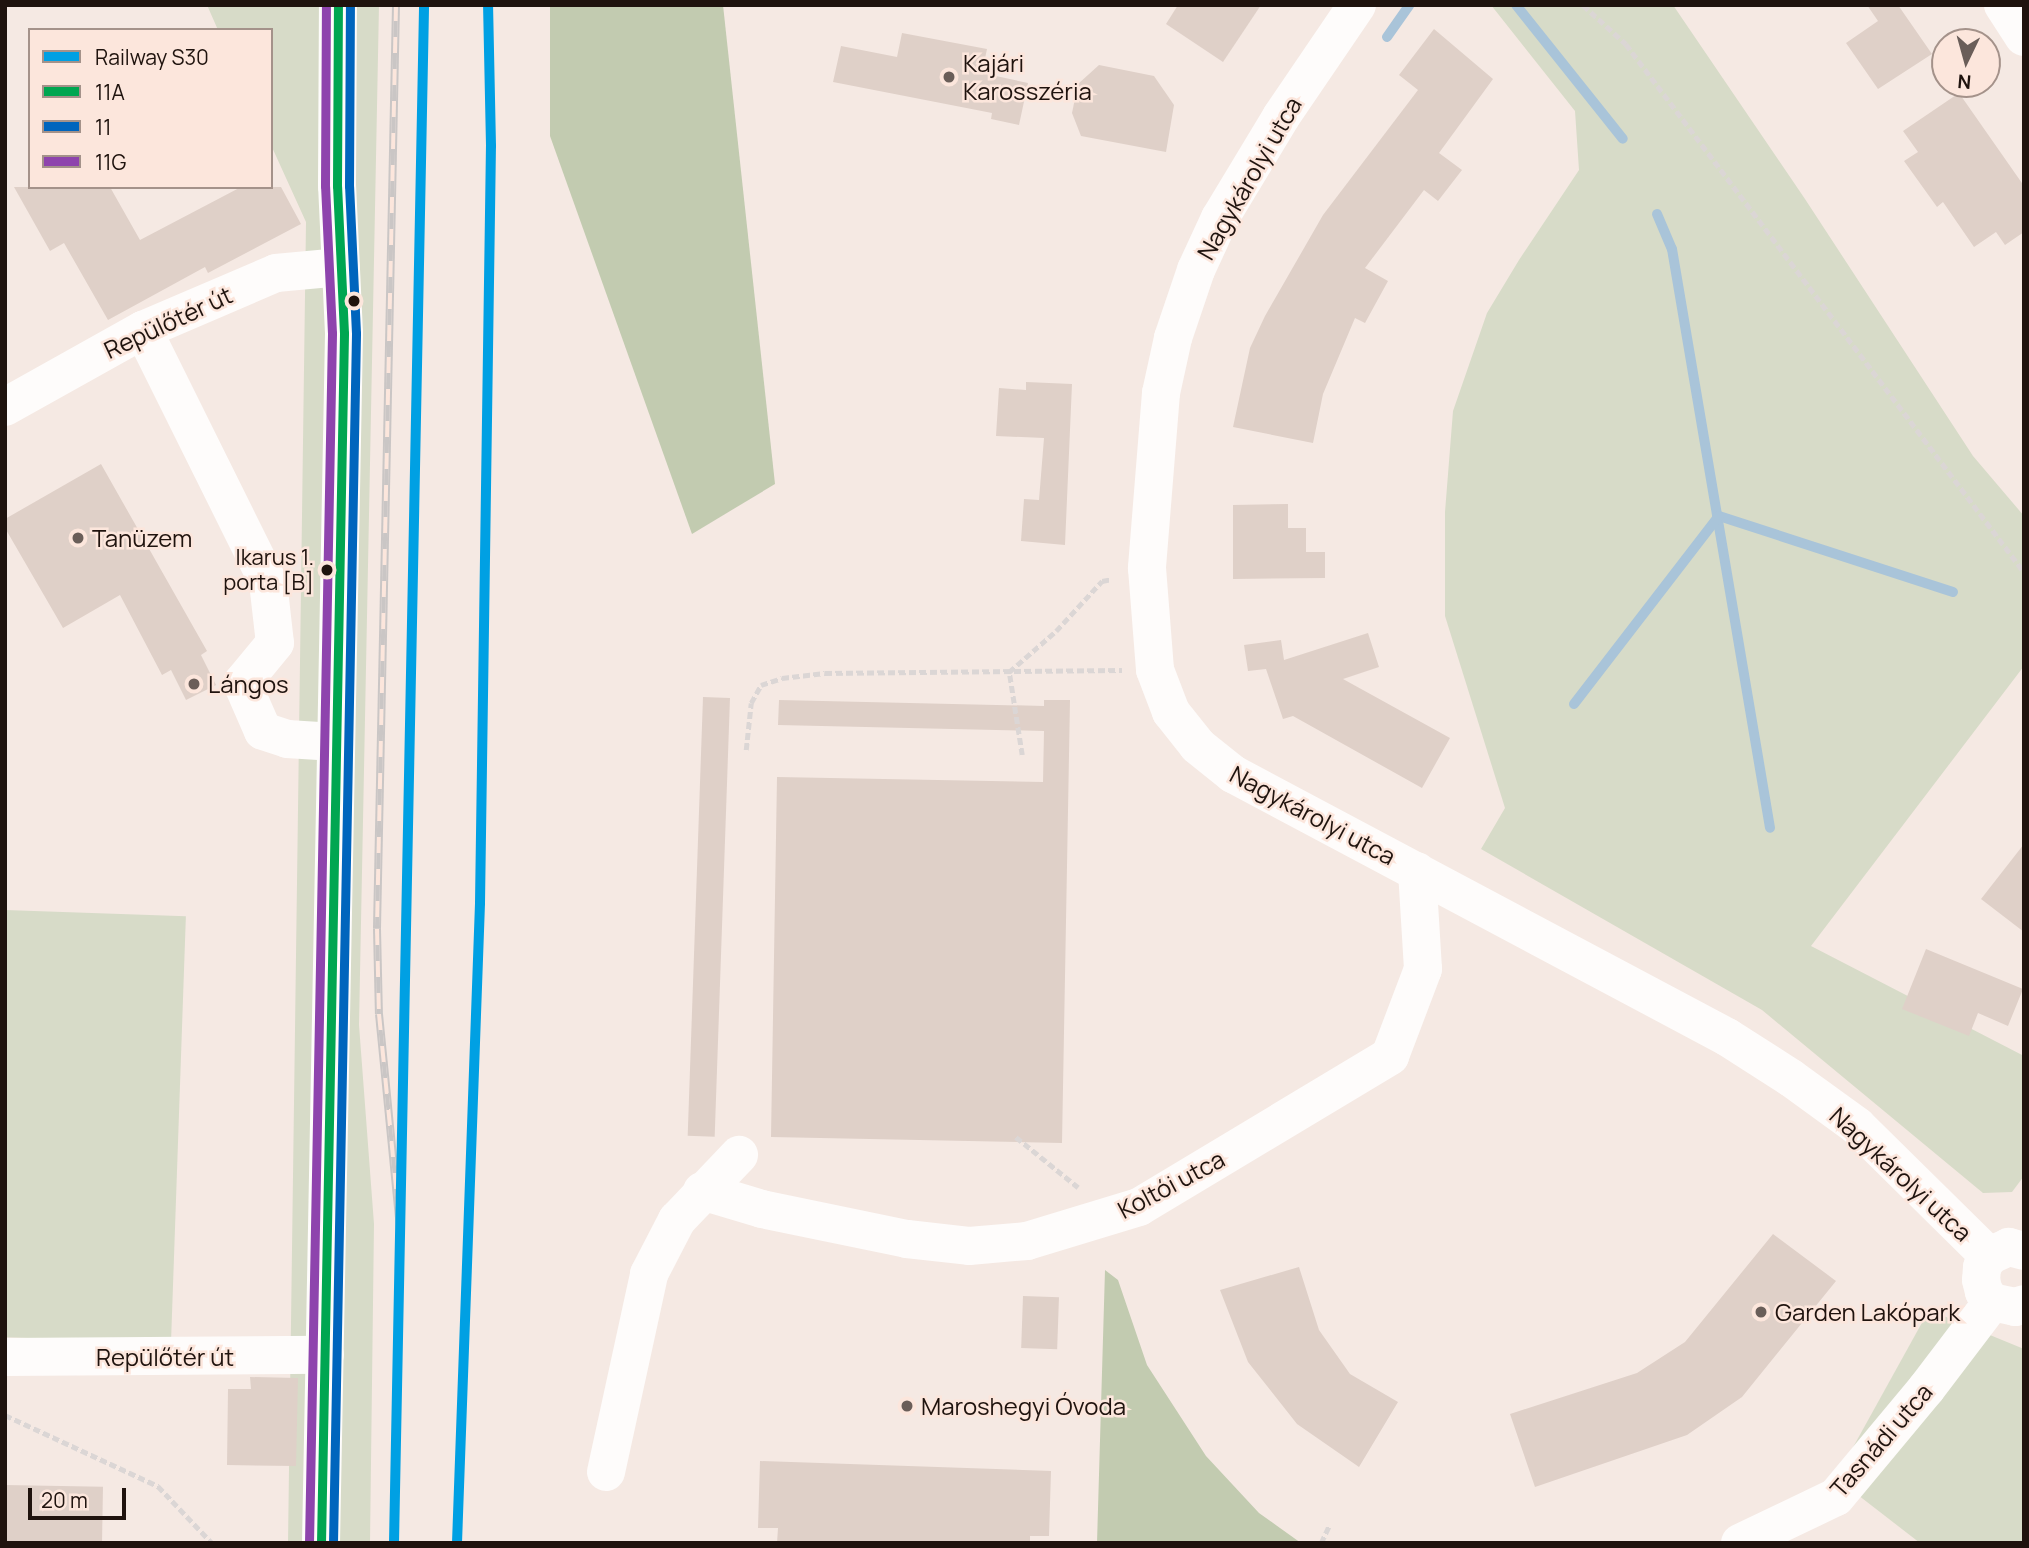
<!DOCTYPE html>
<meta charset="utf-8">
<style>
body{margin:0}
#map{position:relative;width:2029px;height:1548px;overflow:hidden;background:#f5e9e3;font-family:Manrope,sans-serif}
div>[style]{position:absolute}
.green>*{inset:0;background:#d7dbc8;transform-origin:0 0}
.forest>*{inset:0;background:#c2cbb0}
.stream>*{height:10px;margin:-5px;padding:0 5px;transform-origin:5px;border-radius:5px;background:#a9c4d9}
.building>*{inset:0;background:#dfd0c8;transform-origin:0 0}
.path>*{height:4.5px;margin-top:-2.25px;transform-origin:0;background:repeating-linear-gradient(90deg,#dbd6d5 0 7px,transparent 0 10.5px)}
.minor>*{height:38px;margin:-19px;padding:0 19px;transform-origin:19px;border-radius:19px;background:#fefcfb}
.rail>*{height:8px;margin-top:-4px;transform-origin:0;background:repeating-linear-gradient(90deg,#fce6dc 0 16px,#cac6c5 0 32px);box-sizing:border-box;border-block:2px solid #cac6c5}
.bus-1>*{height:9px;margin:-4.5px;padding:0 4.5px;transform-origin:4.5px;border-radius:4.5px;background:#00a651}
.bus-2>*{height:9px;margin:-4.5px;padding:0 4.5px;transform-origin:4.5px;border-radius:4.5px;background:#0065bd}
.bus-3>*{height:9px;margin:-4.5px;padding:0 4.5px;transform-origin:4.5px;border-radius:4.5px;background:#8e44ad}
.rail-1>*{height:10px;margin:-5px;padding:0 5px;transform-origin:5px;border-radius:5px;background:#00a0e3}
.dots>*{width:19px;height:19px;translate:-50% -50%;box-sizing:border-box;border:4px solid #fce6dc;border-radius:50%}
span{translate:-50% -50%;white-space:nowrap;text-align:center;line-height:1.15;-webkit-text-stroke:5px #fce6dc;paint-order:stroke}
.bus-label{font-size:22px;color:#1f130e}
.right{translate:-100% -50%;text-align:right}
.poi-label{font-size:24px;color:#1f130e}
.left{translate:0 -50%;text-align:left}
.street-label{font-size:24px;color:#1f130e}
.frame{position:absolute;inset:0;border:7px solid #1f130e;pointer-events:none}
.legend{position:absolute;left:28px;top:28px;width:245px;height:161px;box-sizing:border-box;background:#fce6dc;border:2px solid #a4928a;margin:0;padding:9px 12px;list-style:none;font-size:21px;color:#1f130e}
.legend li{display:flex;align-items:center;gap:14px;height:35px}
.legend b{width:35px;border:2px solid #a4928a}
.north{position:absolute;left:1931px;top:28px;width:70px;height:70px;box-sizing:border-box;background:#fce6dc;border:2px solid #a4928a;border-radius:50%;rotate:185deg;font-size:19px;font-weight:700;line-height:28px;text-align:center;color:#1f130e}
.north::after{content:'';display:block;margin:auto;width:24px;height:32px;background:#6a5e59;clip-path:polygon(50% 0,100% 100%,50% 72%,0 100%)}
.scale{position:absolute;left:28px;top:1488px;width:98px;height:32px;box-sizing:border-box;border:4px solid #1f130e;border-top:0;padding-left:9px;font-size:21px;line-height:24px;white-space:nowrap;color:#1f130e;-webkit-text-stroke:5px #fce6dc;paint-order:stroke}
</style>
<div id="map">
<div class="green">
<div style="clip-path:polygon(207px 5px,379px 5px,359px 1025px,374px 1224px,370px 1543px,288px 1543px,306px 222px,271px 145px,271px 30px,218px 30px)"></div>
<div style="clip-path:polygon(1491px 5px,1673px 5px,1805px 199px,1973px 456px,2024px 516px,2024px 666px,1811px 946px,2024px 1056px,2024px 1176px,2012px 1192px,1983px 1193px,1762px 1010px,1481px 849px,1505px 808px,1445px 616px,1445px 512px,1453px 411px,1487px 313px,1519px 260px,1579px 170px,1575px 111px)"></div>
<div style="left:5px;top:910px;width:181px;height:427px;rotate:2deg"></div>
<div style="clip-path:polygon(1929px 1310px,2024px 1349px,2024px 1543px,1920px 1543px,1836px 1478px)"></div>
</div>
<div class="forest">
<div style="clip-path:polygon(550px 5px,723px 5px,775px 484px,692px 534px,550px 136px)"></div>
<div style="clip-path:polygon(1105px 1270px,1118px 1280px,1147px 1365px,1206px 1456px,1259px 1513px,1301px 1543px,1097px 1543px)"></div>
</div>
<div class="stream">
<div style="left:1516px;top:5px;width:171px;rotate:51.4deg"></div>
<div style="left:1387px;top:37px;width:39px;rotate:-55deg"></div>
<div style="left:1657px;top:214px;width:38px;rotate:67deg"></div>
<div style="left:1672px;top:249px;width:587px;rotate:80.39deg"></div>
<div style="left:1719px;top:516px;width:246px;rotate:18deg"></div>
<div style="left:1574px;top:704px;width:237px;rotate:-52.4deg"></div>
</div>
<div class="building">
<div style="clip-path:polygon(1178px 5px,1261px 5px,1223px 62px,1166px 24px)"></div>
<div style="clip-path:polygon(1867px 5px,1898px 5px,1932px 54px,1878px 89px,1846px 43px,1878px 21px)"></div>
<div style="clip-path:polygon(1434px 29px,1493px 79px,1439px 153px,1462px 170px,1438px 201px,1424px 190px,1365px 268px,1388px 281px,1365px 323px,1355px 318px,1323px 394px,1313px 443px,1233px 427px,1250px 348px,1265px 316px,1323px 215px,1418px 90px,1399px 75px)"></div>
<div style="clip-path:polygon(902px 33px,987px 49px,982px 73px,1028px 83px,1019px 125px,991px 119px,992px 113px,833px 82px,841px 46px,897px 57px)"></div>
<div style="clip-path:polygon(1099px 65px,1154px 76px,1174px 105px,1166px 152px,1081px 136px,1072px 113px,1078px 84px)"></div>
<div style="clip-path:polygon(1959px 93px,2024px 186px,2024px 232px,2005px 245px,1996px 232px,1974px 247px,1943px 202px,1937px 207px,1904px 161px,1918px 152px,1903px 131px)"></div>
<div style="clip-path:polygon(14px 187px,110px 187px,140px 240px,241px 187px,281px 187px,301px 224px,208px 273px,205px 267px,108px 320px,64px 243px,50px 251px)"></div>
<div style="clip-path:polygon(1026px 382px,1072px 384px,1065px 545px,1021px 541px,1024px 499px,1039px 500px,1044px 438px,996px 436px,999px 388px,1026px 390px)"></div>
<div style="clip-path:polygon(101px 464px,207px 651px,201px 655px,216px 685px,186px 700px,171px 670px,162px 675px,120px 595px,63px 628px,5px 528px,5px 519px)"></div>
<div style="clip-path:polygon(1288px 504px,1288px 528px,1306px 528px,1306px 552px,1325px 552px,1325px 578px,1233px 579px,1233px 505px)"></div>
<div style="clip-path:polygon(1368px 633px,1379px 667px,1343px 679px,1450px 738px,1422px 788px,1293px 716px,1283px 719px,1266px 669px,1248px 671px,1244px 645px,1281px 640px,1284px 660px)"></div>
<div style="left:703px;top:697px;width:27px;height:439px;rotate:2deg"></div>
<div style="clip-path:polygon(779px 700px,1044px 706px,1044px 700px,1070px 700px,1062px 1143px,771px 1137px,777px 777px,1043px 782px,1044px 731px,778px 725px)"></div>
<div style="clip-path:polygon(2024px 844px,2024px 932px,1981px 899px)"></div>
<div style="clip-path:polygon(1926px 949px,2023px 989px,2008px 1026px,1978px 1013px,1969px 1036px,1902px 1009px)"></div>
<div style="clip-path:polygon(1773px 1234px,1836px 1281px,1742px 1397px,1687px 1435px,1535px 1487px,1510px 1414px,1637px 1373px,1685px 1342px)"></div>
<div style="clip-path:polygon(1299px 1267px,1319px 1330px,1350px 1374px,1398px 1402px,1359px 1467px,1297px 1424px,1248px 1362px,1220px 1290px)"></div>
<div style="left:1023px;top:1296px;width:36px;height:52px;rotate:2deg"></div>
<div style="clip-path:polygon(250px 1377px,298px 1378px,296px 1466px,227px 1465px,228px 1389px,251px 1389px)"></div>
<div style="clip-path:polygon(760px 1461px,1051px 1471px,1049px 1536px,1030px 1536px,1030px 1543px,777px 1543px,778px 1528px,758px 1528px)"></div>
<div style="left:5px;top:1485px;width:98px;height:58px;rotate:1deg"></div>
</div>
<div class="path">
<div style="left:1583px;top:5px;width:58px;rotate:42.2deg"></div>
<div style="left:1626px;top:44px;width:661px;rotate:52.99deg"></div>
<div style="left:746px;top:750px;width:47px;rotate:-83.9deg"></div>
<div style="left:751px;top:703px;width:21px;rotate:-61deg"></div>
<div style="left:761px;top:685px;width:22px;rotate:-18deg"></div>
<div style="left:782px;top:678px;width:43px;rotate:-6.6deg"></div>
<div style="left:825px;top:673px;width:297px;rotate:-0.6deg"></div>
<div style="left:1022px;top:755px;width:84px;rotate:-98.9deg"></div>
<div style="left:1009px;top:672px;width:62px;rotate:-41.1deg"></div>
<div style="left:1056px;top:631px;width:68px;rotate:-47.4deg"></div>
<div style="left:1102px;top:581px;width:10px;rotate:-11deg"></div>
<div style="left:1016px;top:1137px;width:80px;rotate:38.9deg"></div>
<div style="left:5px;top:1415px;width:169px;rotate:24.9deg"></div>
<div style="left:158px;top:1486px;width:79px;rotate:46.5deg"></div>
<div style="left:1321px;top:1543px;width:19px;rotate:-65deg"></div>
</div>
<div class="minor">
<div style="left:1357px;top:5px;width:135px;rotate:124.2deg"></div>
<div style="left:1281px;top:117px;width:118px;rotate:121.1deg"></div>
<div style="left:1220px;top:218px;width:57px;rotate:114.8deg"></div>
<div style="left:1196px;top:270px;width:72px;rotate:108.7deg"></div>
<div style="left:1173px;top:338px;width:56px;rotate:102.3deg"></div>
<div style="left:1161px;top:393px;width:176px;rotate:94.6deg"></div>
<div style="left:1147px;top:568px;width:102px;rotate:85.5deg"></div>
<div style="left:1155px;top:670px;width:45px;rotate:69.1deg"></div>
<div style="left:1171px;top:712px;width:43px;rotate:51.5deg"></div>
<div style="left:1198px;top:746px;width:45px;rotate:38.7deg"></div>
<div style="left:1233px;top:774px;width:560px;rotate:28.03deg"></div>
<div style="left:1727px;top:1037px;width:76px;rotate:32.6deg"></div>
<div style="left:1791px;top:1078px;width:82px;rotate:36deg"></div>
<div style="left:1857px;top:1126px;width:185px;rotate:44.6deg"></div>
<div style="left:2003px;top:5px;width:38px;rotate:57deg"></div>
<div style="left:143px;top:330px;width:281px;rotate:63.6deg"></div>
<div style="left:268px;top:582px;width:61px;rotate:83.5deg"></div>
<div style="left:275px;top:643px;width:52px;rotate:129.5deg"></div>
<div style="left:242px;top:683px;width:52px;rotate:66.4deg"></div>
<div style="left:263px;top:731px;width:25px;rotate:18deg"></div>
<div style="left:287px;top:739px;width:48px;rotate:3.6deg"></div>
<div style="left:5px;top:407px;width:158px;rotate:-29.2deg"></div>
<div style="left:143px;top:330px;width:145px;rotate:-23.2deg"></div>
<div style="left:276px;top:273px;width:65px;rotate:-5.3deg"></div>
<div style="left:702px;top:1191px;width:63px;rotate:16.7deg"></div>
<div style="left:762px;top:1209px;width:148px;rotate:11.7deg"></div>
<div style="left:907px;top:1239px;width:62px;rotate:6.4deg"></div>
<div style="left:969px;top:1246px;width:58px;rotate:-4.9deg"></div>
<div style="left:1027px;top:1241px;width:117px;rotate:-16.9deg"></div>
<div style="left:1139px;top:1207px;width:293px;rotate:-31deg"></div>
<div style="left:1390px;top:1056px;width:93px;rotate:-69.2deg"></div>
<div style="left:1423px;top:969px;width:98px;rotate:-93.5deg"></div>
<div style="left:2024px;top:1251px;width:16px;rotate:-165deg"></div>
<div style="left:2009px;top:1247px;width:22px;rotate:156deg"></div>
<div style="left:1989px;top:1256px;width:13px;rotate:122deg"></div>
<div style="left:1982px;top:1267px;width:13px;rotate:94deg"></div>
<div style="left:1981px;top:1280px;width:12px;rotate:76deg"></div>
<div style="left:1984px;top:1292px;width:13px;rotate:51deg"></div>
<div style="left:1992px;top:1302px;width:24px;rotate:12deg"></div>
<div style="left:2015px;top:1307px;width:9px;rotate:-18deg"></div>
<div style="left:5px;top:1357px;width:320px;rotate:-0.4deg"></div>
<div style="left:606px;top:1472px;width:203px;rotate:-77.7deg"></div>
<div style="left:649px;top:1274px;width:61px;rotate:-62.6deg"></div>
<div style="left:677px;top:1220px;width:90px;rotate:-46.4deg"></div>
<div style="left:321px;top:1543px;width:1210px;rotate:-88.91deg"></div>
<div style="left:344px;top:333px;width:147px;rotate:-92.7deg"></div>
<div style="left:337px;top:186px;width:181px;rotate:-89.7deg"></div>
<div style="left:1740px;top:1543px;width:106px;rotate:-25.6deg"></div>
<div style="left:1836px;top:1497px;width:141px;rotate:-50.2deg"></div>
<div style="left:1926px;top:1389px;width:109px;rotate:-52.8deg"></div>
</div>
<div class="rail">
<div style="left:396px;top:5px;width:924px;rotate:91.18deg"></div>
<div style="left:377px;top:929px;width:85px;rotate:88.7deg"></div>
<div style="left:379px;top:1014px;width:216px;rotate:84.4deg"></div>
</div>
<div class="bus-1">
<div style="left:321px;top:1543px;width:1210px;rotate:-88.91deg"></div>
<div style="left:344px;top:333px;width:147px;rotate:-92.7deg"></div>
<div style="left:337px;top:186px;width:181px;rotate:-89.7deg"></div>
</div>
<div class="bus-2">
<div style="left:333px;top:1543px;width:1210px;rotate:-88.91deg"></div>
<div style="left:356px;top:333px;width:147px;rotate:-92.7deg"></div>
<div style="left:349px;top:186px;width:181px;rotate:-89.7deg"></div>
</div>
<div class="bus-3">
<div style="left:309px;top:1543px;width:1210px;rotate:-88.91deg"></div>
<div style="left:332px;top:333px;width:147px;rotate:-92.7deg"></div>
<div style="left:325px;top:186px;width:181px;rotate:-89.7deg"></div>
</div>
<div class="rail-1">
<div style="left:394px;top:1543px;width:1538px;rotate:-88.88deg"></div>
<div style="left:457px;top:1543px;width:640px;rotate:-87.94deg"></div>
<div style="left:480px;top:903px;width:757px;rotate:-89.17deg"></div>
<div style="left:491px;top:146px;width:141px;rotate:-91.2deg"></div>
</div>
<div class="dots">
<div style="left:949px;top:77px;background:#6a5e59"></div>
<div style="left:354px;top:301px;background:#1f130e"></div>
<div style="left:78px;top:538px;background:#6a5e59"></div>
<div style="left:327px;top:570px;background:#1f130e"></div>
<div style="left:194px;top:684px;background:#6a5e59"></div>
<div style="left:1761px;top:1312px;background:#6a5e59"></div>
<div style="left:907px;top:1406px;background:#6a5e59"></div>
</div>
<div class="bus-label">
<span class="right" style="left:314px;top:570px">Ikarus 1.<br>porta [B]</span>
</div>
<div class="poi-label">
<span class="left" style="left:963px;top:77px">Kajári<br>Karosszéria</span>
<span class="left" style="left:92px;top:538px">Tanüzem</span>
<span class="left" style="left:208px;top:684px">Lángos</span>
<span class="left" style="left:1775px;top:1312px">Garden Lakópark</span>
<span class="left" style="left:921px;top:1406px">Maroshegyi Óvoda</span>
</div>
<div class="street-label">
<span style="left:1249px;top:178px;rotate:-60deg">Nagykárolyi utca</span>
<span style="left:168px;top:322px;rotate:-25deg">Repülőtér út</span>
<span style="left:1313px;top:815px;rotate:28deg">Nagykárolyi utca</span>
<span style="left:1901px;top:1174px;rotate:43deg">Nagykárolyi utca</span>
<span style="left:1171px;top:1184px;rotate:-28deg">Koltói utca</span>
<span style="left:165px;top:1357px">Repülőtér út</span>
<span style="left:1881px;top:1440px;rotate:-49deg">Tasnádi utca</span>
</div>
<div class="frame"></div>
<ul class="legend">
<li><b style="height:9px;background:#00a0e3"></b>Railway S30</li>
<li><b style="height:9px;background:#00a651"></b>11A</li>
<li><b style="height:9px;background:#0065bd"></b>11</li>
<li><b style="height:9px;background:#8e44ad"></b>11G</li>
</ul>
<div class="north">N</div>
<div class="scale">20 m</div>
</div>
